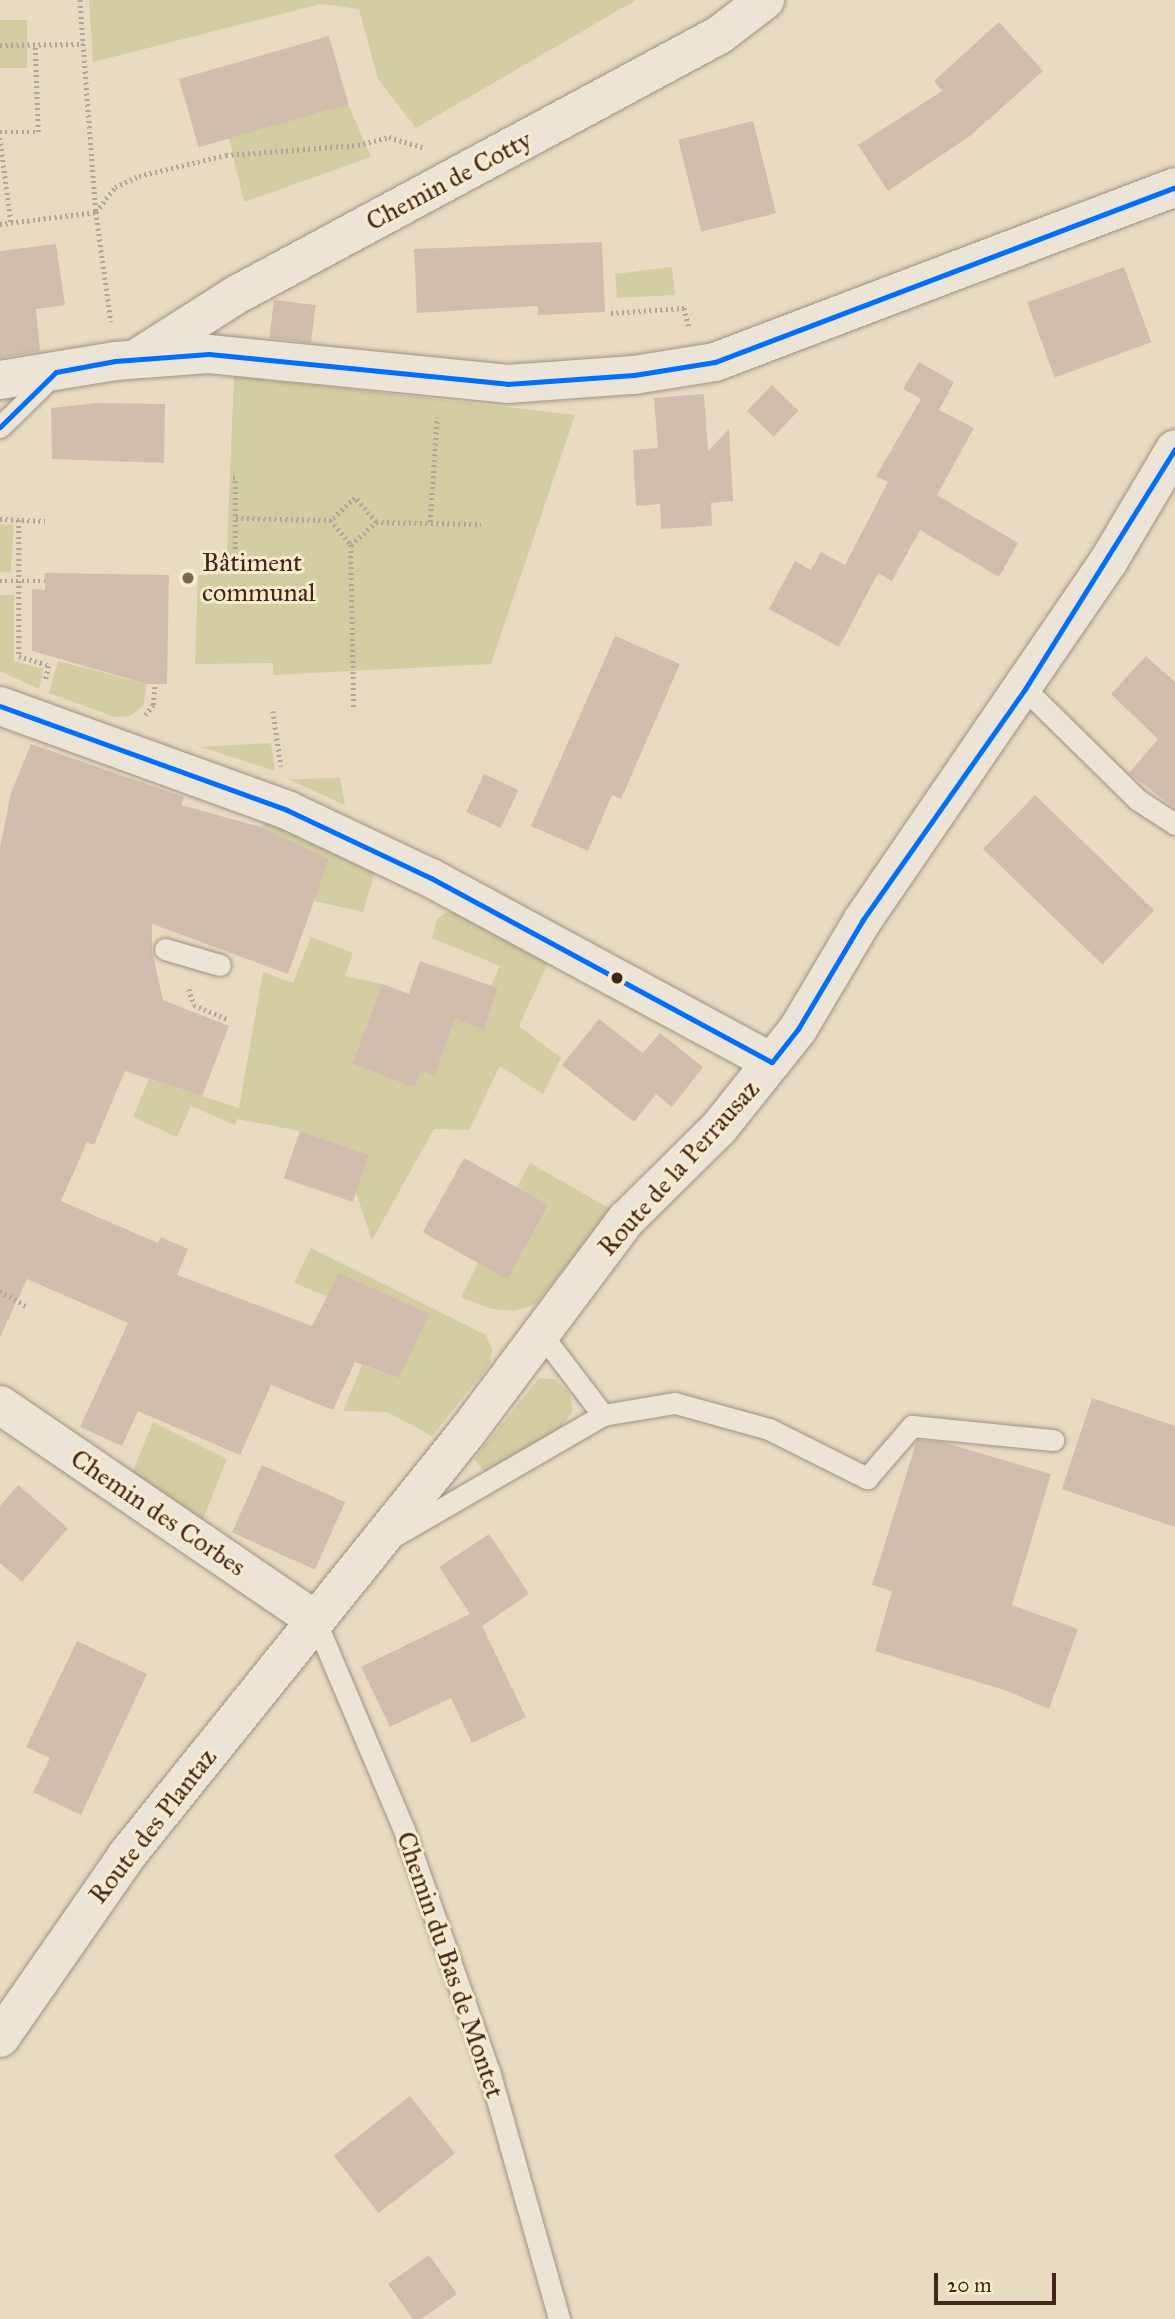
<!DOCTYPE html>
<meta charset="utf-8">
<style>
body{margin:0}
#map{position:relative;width:1175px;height:2319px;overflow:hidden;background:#e9dbc1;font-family:"IM FELL Great Primer",serif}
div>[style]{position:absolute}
.green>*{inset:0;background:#d3cda2;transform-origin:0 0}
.building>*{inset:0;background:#d1bdad;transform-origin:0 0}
.path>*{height:4.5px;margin-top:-2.25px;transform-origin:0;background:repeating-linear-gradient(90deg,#aea59b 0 2px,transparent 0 5.5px)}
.roads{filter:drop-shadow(0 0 2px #9e9283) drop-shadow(0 0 2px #9e9283)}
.lane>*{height:21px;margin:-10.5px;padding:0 10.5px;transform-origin:10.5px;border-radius:10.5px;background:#ece4d7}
.street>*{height:38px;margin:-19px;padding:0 19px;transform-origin:19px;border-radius:19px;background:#ece4d7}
.secondary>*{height:38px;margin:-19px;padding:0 19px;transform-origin:19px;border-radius:19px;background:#ece4d7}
.bus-1>*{height:5px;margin:-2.5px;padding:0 2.5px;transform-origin:2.5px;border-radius:2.5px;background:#006fff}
.dots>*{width:19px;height:19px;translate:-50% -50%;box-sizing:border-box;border:4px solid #fbebcc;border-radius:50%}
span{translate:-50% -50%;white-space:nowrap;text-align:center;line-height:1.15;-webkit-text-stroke:6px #fbebcc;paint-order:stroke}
.street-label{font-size:26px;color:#41261c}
.poi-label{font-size:26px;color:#41261c}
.left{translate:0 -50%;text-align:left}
.scale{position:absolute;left:934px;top:2273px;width:122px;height:32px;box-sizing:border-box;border:4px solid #41261c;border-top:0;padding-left:9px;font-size:21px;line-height:24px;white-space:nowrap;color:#41261c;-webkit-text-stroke:5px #fbebcc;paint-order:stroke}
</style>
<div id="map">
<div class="green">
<div style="clip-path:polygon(89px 0,636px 0,416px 128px,378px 79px,359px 9px,321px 4px,93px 62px)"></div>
<div style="left:0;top:20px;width:27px;height:48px"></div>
<div style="clip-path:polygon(348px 104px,371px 157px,244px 202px,229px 138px)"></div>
<div style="clip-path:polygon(672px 267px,675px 295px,617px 298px,615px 274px)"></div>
<div style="clip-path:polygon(234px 376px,575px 415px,491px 664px,273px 675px,273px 663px,195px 664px,198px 575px,226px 574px)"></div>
<div style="left:0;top:524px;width:14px;height:48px;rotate:4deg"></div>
<div style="clip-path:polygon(0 595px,14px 595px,14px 661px,44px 669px,39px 689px,0 671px)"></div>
<div style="clip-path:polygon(58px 661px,147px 684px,143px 706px,130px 716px,115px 717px,49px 693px)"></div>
<div style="clip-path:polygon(271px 743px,275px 771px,201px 747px)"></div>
<div style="clip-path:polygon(340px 778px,345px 805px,288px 779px)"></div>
<div style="clip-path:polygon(270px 820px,376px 868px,363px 912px,314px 901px,329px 859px,261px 827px)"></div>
<div style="clip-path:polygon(459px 911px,550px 959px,519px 1026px,561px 1058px,543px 1094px,500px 1066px,469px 1130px,434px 1129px,372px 1240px,356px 1193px,369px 1155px,300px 1131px,237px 1119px,235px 1125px,191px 1106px,177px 1137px,133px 1117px,149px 1079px,239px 1108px,263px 972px,293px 983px,311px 937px,353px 953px,345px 976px,382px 984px,352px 1064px,415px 1088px,421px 1071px,434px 1075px,455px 1019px,484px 1030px,498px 989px,491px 986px,500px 966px,432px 938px,437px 919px,445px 913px)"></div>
<div style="clip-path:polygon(530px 1163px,612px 1210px,535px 1305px,515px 1311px,492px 1309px,461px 1297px,478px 1263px,508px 1278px,549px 1206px,517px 1187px)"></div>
<div style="clip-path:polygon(311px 1248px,486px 1335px,492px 1349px,490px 1364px,432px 1436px,387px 1412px,343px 1411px,362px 1365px,399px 1378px,327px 1296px,294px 1283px)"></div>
<div style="clip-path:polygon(539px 1378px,555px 1379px,569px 1393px,573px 1411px,556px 1433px,485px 1473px,474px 1459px)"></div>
<div style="clip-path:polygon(153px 1422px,227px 1459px,202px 1522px,132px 1473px)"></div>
</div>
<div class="building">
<div style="clip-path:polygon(999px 22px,1043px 71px,970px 136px,888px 191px,858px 145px,942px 91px,934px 81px)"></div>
<div style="left:329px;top:36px;width:71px;height:156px;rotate:74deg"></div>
<div style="left:753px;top:121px;width:95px;height:77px;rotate:76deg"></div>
<div style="clip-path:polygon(602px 242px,605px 312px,538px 315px,538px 306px,417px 313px,414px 249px)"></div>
<div style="clip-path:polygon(56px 244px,65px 305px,36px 309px,40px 351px,0 358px,0 251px)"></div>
<div style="left:1124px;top:267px;width:80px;height:103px;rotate:70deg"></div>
<div style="left:274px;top:300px;width:42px;height:38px;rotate:7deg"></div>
<div style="clip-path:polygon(919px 362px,954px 382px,939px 410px,974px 428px,937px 495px,1018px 543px,999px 577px,920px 530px,892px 581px,878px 573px,839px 647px,769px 609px,795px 561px,811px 570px,821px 552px,845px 565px,888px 482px,876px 476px,921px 399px,903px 389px)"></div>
<div style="left:772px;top:385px;width:37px;height:36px;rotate:44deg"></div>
<div style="clip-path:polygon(704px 394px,708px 451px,729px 429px,733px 501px,711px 503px,712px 526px,661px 529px,660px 504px,636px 506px,633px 450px,658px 448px,654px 398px)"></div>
<div style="clip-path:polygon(98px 403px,165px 404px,164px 463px,52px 459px,51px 408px)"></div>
<div style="clip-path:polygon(45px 573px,169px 575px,167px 684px,147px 684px,32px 651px,32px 589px,45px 590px)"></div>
<div style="clip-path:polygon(615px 636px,680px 664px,621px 799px,612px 795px,588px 851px,531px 826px)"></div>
<div style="clip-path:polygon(1146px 656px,1175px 682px,1175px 808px,1129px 773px,1158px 739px,1111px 694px)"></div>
<div style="clip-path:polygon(31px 744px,184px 797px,181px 805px,261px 827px,329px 859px,288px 974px,152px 924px,152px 951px,163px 1000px,229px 1026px,202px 1096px,125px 1071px,94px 1145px,87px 1142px,61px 1201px,158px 1243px,161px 1237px,188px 1249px,177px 1275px,312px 1326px,339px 1273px,429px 1314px,399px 1378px,355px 1362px,333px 1410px,271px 1385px,240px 1455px,138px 1411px,122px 1446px,80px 1427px,128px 1323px,27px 1279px,0 1337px,0 848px,11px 793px)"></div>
<div style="left:484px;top:774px;width:38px;height:42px;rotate:25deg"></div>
<div style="left:1035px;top:795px;width:166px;height:75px;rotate:44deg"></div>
<div style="clip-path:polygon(420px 961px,498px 988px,484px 1030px,455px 1019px,434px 1076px,421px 1071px,415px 1088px,352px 1064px,382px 984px,409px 994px)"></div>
<div style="clip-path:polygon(599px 1019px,643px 1053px,660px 1033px,703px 1067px,672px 1107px,656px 1094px,634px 1122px,562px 1065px)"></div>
<div style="left:300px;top:1131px;width:73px;height:50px;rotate:19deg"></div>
<div style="left:464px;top:1158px;width:97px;height:85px;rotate:29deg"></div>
<div style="clip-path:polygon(1092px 1398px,1175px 1426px,1175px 1527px,1062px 1489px)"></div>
<div style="clip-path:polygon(917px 1440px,942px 1442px,1051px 1474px,1012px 1605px,1078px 1629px,1049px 1709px,1005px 1690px,875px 1651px,892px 1591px,872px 1585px)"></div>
<div style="left:262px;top:1465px;width:91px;height:74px;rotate:24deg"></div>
<div style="clip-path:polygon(18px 1485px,68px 1528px,22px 1582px,0 1563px,0 1506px)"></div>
<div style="clip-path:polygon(489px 1534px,529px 1594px,482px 1626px,526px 1717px,472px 1743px,451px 1698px,390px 1727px,361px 1667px,470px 1614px,439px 1567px)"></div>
<div style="clip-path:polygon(77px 1641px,147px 1674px,81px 1815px,33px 1792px,50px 1758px,26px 1747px)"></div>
<div style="left:410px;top:2096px;width:73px;height:97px;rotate:52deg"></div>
<div style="clip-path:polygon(429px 2255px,457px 2294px,421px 2319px,413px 2319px,388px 2284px)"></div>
</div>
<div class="path">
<div style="left:80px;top:0;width:213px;rotate:85.7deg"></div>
<div style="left:96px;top:212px;width:111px;rotate:82.2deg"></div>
<div style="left:0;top:45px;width:83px;rotate:-0.7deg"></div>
<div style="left:0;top:132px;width:38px"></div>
<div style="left:38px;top:132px;width:87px;rotate:-92deg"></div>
<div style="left:0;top:138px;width:85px;rotate:82.5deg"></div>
<div style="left:0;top:224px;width:97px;rotate:-7.1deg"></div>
<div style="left:96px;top:212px;width:31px;rotate:-53deg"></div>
<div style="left:115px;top:187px;width:26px;rotate:-25deg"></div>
<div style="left:139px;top:176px;width:89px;rotate:-13.6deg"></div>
<div style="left:226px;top:155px;width:132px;rotate:-4.3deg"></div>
<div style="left:358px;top:145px;width:32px;rotate:-14deg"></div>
<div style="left:389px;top:137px;width:38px;rotate:17deg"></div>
<div style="left:611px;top:313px;width:73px;rotate:-3.9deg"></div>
<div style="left:684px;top:308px;width:20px;rotate:75deg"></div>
<div style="left:236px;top:518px;width:95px;rotate:1.2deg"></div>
<div style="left:0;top:519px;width:45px;rotate:2.5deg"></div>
<div style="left:19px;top:520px;width:136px;rotate:90deg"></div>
<div style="left:19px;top:656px;width:32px;rotate:18deg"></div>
<div style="left:49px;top:666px;width:16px;rotate:104deg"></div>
<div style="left:376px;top:522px;width:105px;rotate:1.1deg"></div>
<div style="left:430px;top:522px;width:105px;rotate:-86.2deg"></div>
<div style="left:351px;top:545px;width:34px;rotate:-43deg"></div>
<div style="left:376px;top:522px;width:32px;rotate:-131deg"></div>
<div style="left:355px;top:498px;width:33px;rotate:137deg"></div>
<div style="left:331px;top:520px;width:32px;rotate:51deg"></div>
<div style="left:351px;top:545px;width:165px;rotate:89deg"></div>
<div style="left:227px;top:559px;width:8px;rotate:7deg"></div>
<div style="left:235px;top:560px;width:82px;rotate:-90deg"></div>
<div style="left:235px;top:478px;width:5px;rotate:180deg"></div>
<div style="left:0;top:581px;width:45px"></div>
<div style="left:273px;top:711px;width:56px;rotate:81.7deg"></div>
<div style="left:145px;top:715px;width:13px;rotate:-51deg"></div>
<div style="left:153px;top:705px;width:21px;rotate:-85deg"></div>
<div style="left:189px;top:989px;width:17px;rotate:73deg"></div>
<div style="left:194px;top:1005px;width:36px;rotate:23deg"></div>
<div style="left:0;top:1291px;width:32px;rotate:30deg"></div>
</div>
<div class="roads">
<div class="lane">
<div style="left:0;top:427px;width:76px;rotate:-44.5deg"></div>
<div style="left:1025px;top:689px;width:158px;rotate:44.5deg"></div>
<div style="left:1138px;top:800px;width:44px;rotate:33deg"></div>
<div style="left:165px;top:949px;width:57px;rotate:16.2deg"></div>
<div style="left:542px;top:1335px;width:101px;rotate:52.7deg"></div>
<div style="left:603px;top:1415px;width:73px;rotate:-9.5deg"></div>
<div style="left:675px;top:1403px;width:98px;rotate:15.5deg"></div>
<div style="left:769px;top:1429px;width:110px;rotate:26.6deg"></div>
<div style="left:867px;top:1478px;width:69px;rotate:-49.1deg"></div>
<div style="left:912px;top:1426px;width:142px;rotate:5.7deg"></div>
<div style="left:396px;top:1535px;width:239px;rotate:-30.1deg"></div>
<div style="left:315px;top:1620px;width:228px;rotate:67deg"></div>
<div style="left:404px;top:1830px;width:256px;rotate:70.6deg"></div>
<div style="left:489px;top:2071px;width:258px;rotate:74.2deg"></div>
</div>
<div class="street">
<div style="left:137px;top:358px;width:117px;rotate:-32.5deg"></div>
<div style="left:236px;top:295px;width:549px;rotate:-28.29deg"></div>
<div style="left:719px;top:35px;width:58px;rotate:-37.3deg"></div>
<div style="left:0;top:380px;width:117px;rotate:-9.4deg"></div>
<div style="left:115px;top:361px;width:94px;rotate:-4.3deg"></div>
<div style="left:209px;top:354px;width:300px;rotate:5.7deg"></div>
<div style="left:507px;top:384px;width:127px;rotate:-4.1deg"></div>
<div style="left:634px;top:375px;width:82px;rotate:-9.1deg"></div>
<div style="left:715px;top:362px;width:492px;rotate:-20.8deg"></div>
<div style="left:0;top:706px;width:305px;rotate:19.9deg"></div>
<div style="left:287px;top:810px;width:159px;rotate:25.3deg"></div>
<div style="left:431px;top:878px;width:387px;rotate:28.4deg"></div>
<div style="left:0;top:1405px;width:381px;rotate:34.3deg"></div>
</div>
<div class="secondary">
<div style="left:0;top:2038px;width:223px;rotate:-55.2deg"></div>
<div style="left:127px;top:1855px;width:544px;rotate:-51.19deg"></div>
<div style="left:468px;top:1431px;width:264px;rotate:-53.2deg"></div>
<div style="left:626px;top:1220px;width:131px;rotate:-44.7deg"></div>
<div style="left:719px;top:1128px;width:127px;rotate:-51.4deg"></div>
<div style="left:798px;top:1029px;width:126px;rotate:-59.3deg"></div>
<div style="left:862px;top:921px;width:435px;rotate:-55.6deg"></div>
<div style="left:1108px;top:562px;width:131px;rotate:-59.3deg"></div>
</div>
</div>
<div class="bus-1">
<div style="left:0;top:427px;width:78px;rotate:-44.5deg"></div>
<div style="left:56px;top:372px;width:60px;rotate:-10.6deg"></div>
<div style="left:115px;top:361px;width:94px;rotate:-4.3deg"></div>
<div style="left:209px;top:354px;width:300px;rotate:5.7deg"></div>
<div style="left:507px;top:384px;width:127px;rotate:-4.1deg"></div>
<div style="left:634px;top:375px;width:82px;rotate:-9.1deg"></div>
<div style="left:715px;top:362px;width:492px;rotate:-20.8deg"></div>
<div style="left:0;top:706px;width:305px;rotate:19.9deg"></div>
<div style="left:287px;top:810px;width:159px;rotate:25.3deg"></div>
<div style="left:431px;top:878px;width:387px;rotate:28.4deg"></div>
<div style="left:772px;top:1062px;width:42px;rotate:-51.8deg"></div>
<div style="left:798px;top:1029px;width:126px;rotate:-59.3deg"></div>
<div style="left:862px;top:921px;width:284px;rotate:-54.9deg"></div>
<div style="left:1025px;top:689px;width:283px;rotate:-58deg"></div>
</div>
<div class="dots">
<div style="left:188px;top:578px;background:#7c6556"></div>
<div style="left:617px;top:978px;background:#41261c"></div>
</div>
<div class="street-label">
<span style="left:449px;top:181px;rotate:-28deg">Chemin de Cotty</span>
<span style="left:679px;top:1168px;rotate:-48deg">Route de la Perrausaz</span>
<span style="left:158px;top:1513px;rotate:34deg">Chemin des Corbes</span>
<span style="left:153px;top:1826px;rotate:-52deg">Route des Plantaz</span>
<span style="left:450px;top:1965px;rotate:71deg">Chemin du Bas de Montet</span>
</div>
<div class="poi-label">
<span class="left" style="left:202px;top:578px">Bâtiment<br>communal</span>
</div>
<div class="scale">20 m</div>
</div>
